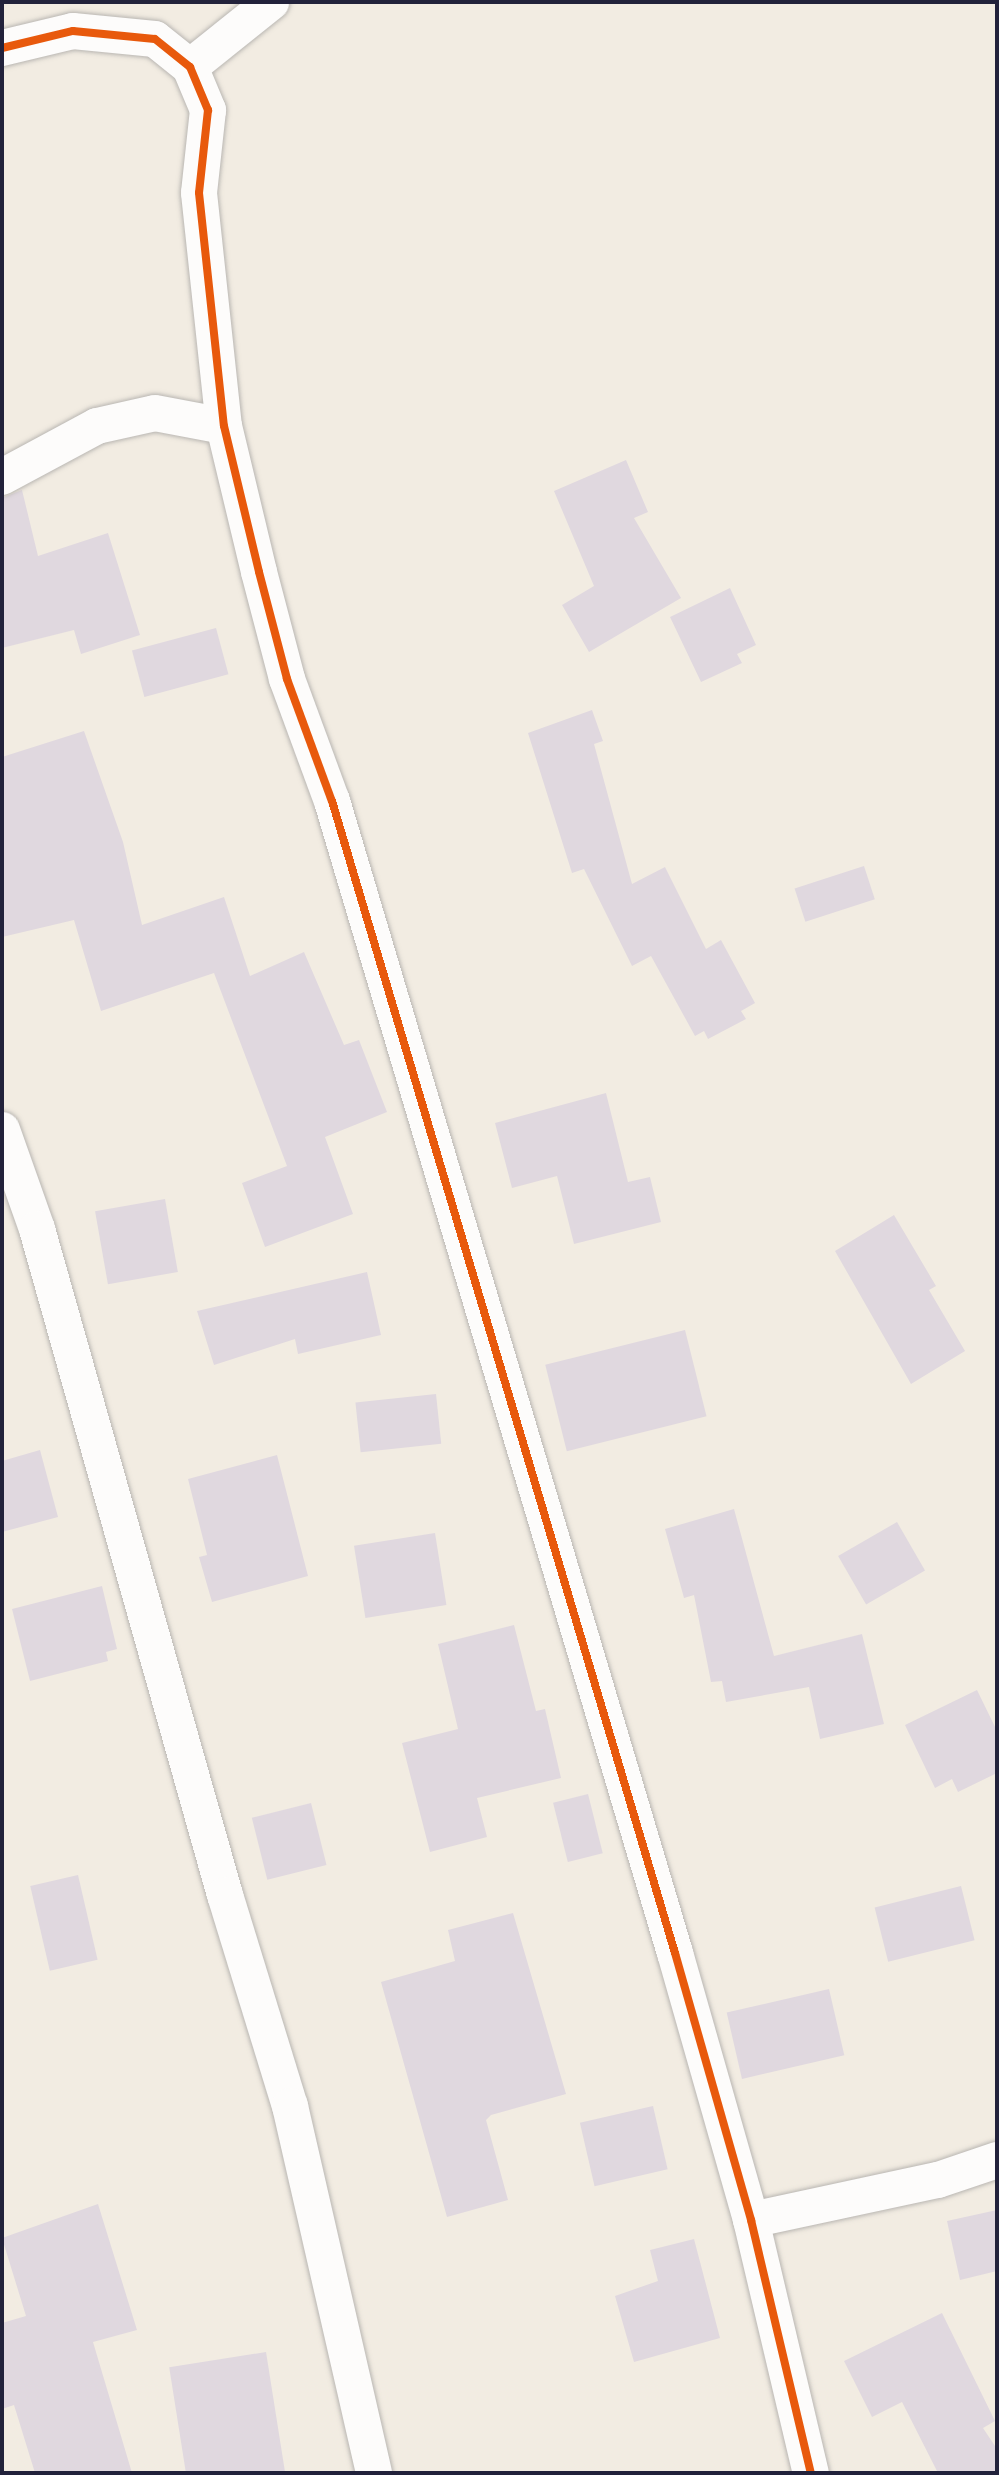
<!DOCTYPE html>
<style>
body{margin:0}
#map{position:relative;width:999px;height:2475px;overflow:hidden;background:#f2ece2;font-family:"Libre Bodoni",serif}
div>[style]{position:absolute}
.building>*{inset:0;background:#e0d8df;transform-origin:0 0}
.roads{filter:drop-shadow(0 0 2px #b9b6b2) drop-shadow(0 0 2px #b9b6b2)}
.street>*{height:36px;margin:-18px;padding:0 18px;transform-origin:18px;border-radius:18px;background:#fdfcfb}
.cycleway>*{height:8px;margin:-4px;padding:0 4px;transform-origin:4px;border-radius:4px;background:#e8590c}
span{translate:-50% -50%;white-space:nowrap;text-align:center;line-height:1.15;-webkit-text-stroke:7px #fdfcf7;paint-order:stroke}
.frame{position:absolute;inset:0;border:4px solid #22223b;pointer-events:none}
</style>
<div id="map">
<div class="building">
<div style="clip-path:polygon(626px 460px,648px 512px,634px 518px,681px 598px,589px 652px,562px 605px,594px 586px,554px 491px)"></div>
<div style="clip-path:polygon(22px 490px,38px 556px,108px 533px,140px 635px,81px 654px,74px 630px,2px 648px,2px 498px)"></div>
<div style="clip-path:polygon(730px 588px,756px 645px,737px 654px,742px 663px,701px 682px,670px 617px)"></div>
<div style="left:216px;top:628px;width:48px;height:87px;rotate:75deg"></div>
<div style="clip-path:polygon(592px 710px,603px 741px,594px 744px,632px 884px,665px 867px,706px 949px,721px 940px,755px 1003px,741px 1011px,746px 1019px,708px 1039px,704px 1031px,695px 1036px,651px 956px,632px 966px,584px 869px,572px 873px,528px 733px)"></div>
<div style="clip-path:polygon(84px 731px,123px 842px,142px 925px,224px 897px,250px 976px,304px 952px,344px 1045px,359px 1040px,387px 1112px,325px 1137px,353px 1214px,265px 1247px,242px 1183px,287px 1166px,214px 973px,101px 1011px,74px 920px,2px 937px,2px 757px)"></div>
<div style="left:864px;top:866px;width:35px;height:73px;rotate:72deg"></div>
<div style="clip-path:polygon(606px 1093px,628px 1182px,650px 1177px,661px 1222px,574px 1244px,557px 1176px,512px 1188px,495px 1123px)"></div>
<div style="left:165px;top:1199px;width:74px;height:71px;rotate:80deg"></div>
<div style="clip-path:polygon(894px 1215px,936px 1286px,929px 1290px,965px 1351px,911px 1384px,835px 1251px)"></div>
<div style="clip-path:polygon(367px 1272px,381px 1335px,298px 1354px,295px 1339px,214px 1365px,197px 1311px)"></div>
<div style="left:685px;top:1330px;width:89px;height:144px;rotate:76deg"></div>
<div style="left:436px;top:1394px;width:50px;height:81px;rotate:84deg"></div>
<div style="clip-path:polygon(40px 1450px,58px 1517px,2px 1532px,2px 1461px)"></div>
<div style="clip-path:polygon(277px 1455px,308px 1576px,212px 1602px,199px 1557px,207px 1555px,188px 1479px)"></div>
<div style="clip-path:polygon(734px 1509px,774px 1656px,862px 1634px,884px 1724px,820px 1739px,809px 1687px,726px 1702px,722px 1681px,711px 1682px,694px 1595px,684px 1598px,665px 1529px)"></div>
<div style="left:897px;top:1522px;width:56px;height:68px;rotate:60deg"></div>
<div style="left:435px;top:1533px;width:73px;height:82px;rotate:81deg"></div>
<div style="clip-path:polygon(102px 1586px,117px 1649px,106px 1652px,108px 1661px,30px 1681px,12px 1609px)"></div>
<div style="clip-path:polygon(514px 1625px,536px 1711px,545px 1709px,561px 1778px,477px 1798px,487px 1837px,430px 1852px,402px 1743px,458px 1729px,438px 1644px)"></div>
<div style="clip-path:polygon(977px 1690px,997px 1731px,997px 1773px,958px 1792px,952px 1779px,935px 1788px,905px 1725px)"></div>
<div style="left:588px;top:1794px;width:61px;height:36px;rotate:76deg"></div>
<div style="left:311px;top:1803px;width:64px;height:61px;rotate:76deg"></div>
<div style="left:78px;top:1875px;width:87px;height:49px;rotate:77deg"></div>
<div style="left:961px;top:1886px;width:56px;height:89px;rotate:76deg"></div>
<div style="clip-path:polygon(513px 1913px,566px 2094px,491px 2115px,486px 2120px,508px 2200px,447px 2217px,381px 1982px,455px 1961px,448px 1930px)"></div>
<div style="left:829px;top:1989px;width:68px;height:105px;rotate:77deg"></div>
<div style="left:653px;top:2106px;width:65px;height:75px;rotate:77deg"></div>
<div style="clip-path:polygon(98px 2204px,137px 2330px,93px 2342px,132px 2473px,35px 2473px,14px 2405px,2px 2409px,2px 2323px,26px 2316px,2px 2238px)"></div>
<div style="clip-path:polygon(997px 2210px,997px 2271px,960px 2280px,947px 2221px)"></div>
<div style="clip-path:polygon(694px 2239px,720px 2338px,634px 2362px,615px 2296px,658px 2281px,650px 2250px)"></div>
<div style="clip-path:polygon(942px 2313px,995px 2421px,983px 2428px,997px 2449px,997px 2473px,938px 2473px,902px 2402px,872px 2417px,844px 2361px)"></div>
<div style="left:266px;top:2352px;width:123px;height:98px;rotate:81deg"></div>
</div>
<div class="roads">
<div class="street">
<div style="left:2px;top:48px;width:73px;rotate:-13.5deg"></div>
<div style="left:73px;top:31px;width:82px;rotate:5.6deg"></div>
<div style="left:155px;top:39px;width:45px;rotate:38.7deg"></div>
<div style="left:190px;top:67px;width:47px;rotate:67.3deg"></div>
<div style="left:208px;top:110px;width:83px;rotate:96.2deg"></div>
<div style="left:199px;top:193px;width:234px;rotate:83.9deg"></div>
<div style="left:224px;top:426px;width:150px;rotate:76.5deg"></div>
<div style="left:259px;top:572px;width:111px;rotate:75.3deg"></div>
<div style="left:287px;top:679px;width:130px;rotate:69.8deg"></div>
<div style="left:332px;top:801px;width:1202px;rotate:73.42deg"></div>
<div style="left:675px;top:1953px;width:278px;rotate:74.1deg"></div>
<div style="left:751px;top:2220px;width:260px;rotate:76.7deg"></div>
<div style="left:190px;top:67px;width:104px;rotate:-38.7deg"></div>
<div style="left:2px;top:477px;width:108px;rotate:-28.2deg"></div>
<div style="left:97px;top:426px;width:59px;rotate:-12.6deg"></div>
<div style="left:155px;top:413px;width:70px;rotate:10.7deg"></div>
<div style="left:2px;top:1130px;width:105px;rotate:70.5deg"></div>
<div style="left:37px;top:1229px;width:692px;rotate:74.24deg"></div>
<div style="left:225px;top:1895px;width:221px;rotate:72.9deg"></div>
<div style="left:290px;top:2106px;width:376px;rotate:77.1deg"></div>
<div style="left:751px;top:2220px;width:191px;rotate:-12.1deg"></div>
<div style="left:938px;top:2180px;width:62px;rotate:-18.7deg"></div>
</div>
</div>
<div class="cycleway">
<div style="left:2px;top:48px;width:73px;rotate:-13.5deg"></div>
<div style="left:73px;top:31px;width:82px;rotate:5.6deg"></div>
<div style="left:155px;top:39px;width:45px;rotate:38.7deg"></div>
<div style="left:190px;top:67px;width:47px;rotate:67.3deg"></div>
<div style="left:208px;top:110px;width:83px;rotate:96.2deg"></div>
<div style="left:199px;top:193px;width:234px;rotate:83.9deg"></div>
<div style="left:224px;top:426px;width:150px;rotate:76.5deg"></div>
<div style="left:259px;top:572px;width:111px;rotate:75.3deg"></div>
<div style="left:287px;top:679px;width:130px;rotate:69.8deg"></div>
<div style="left:332px;top:801px;width:1202px;rotate:73.42deg"></div>
<div style="left:675px;top:1953px;width:278px;rotate:74.1deg"></div>
<div style="left:751px;top:2220px;width:260px;rotate:76.7deg"></div>
</div>
<div class="frame"></div>
</div>
